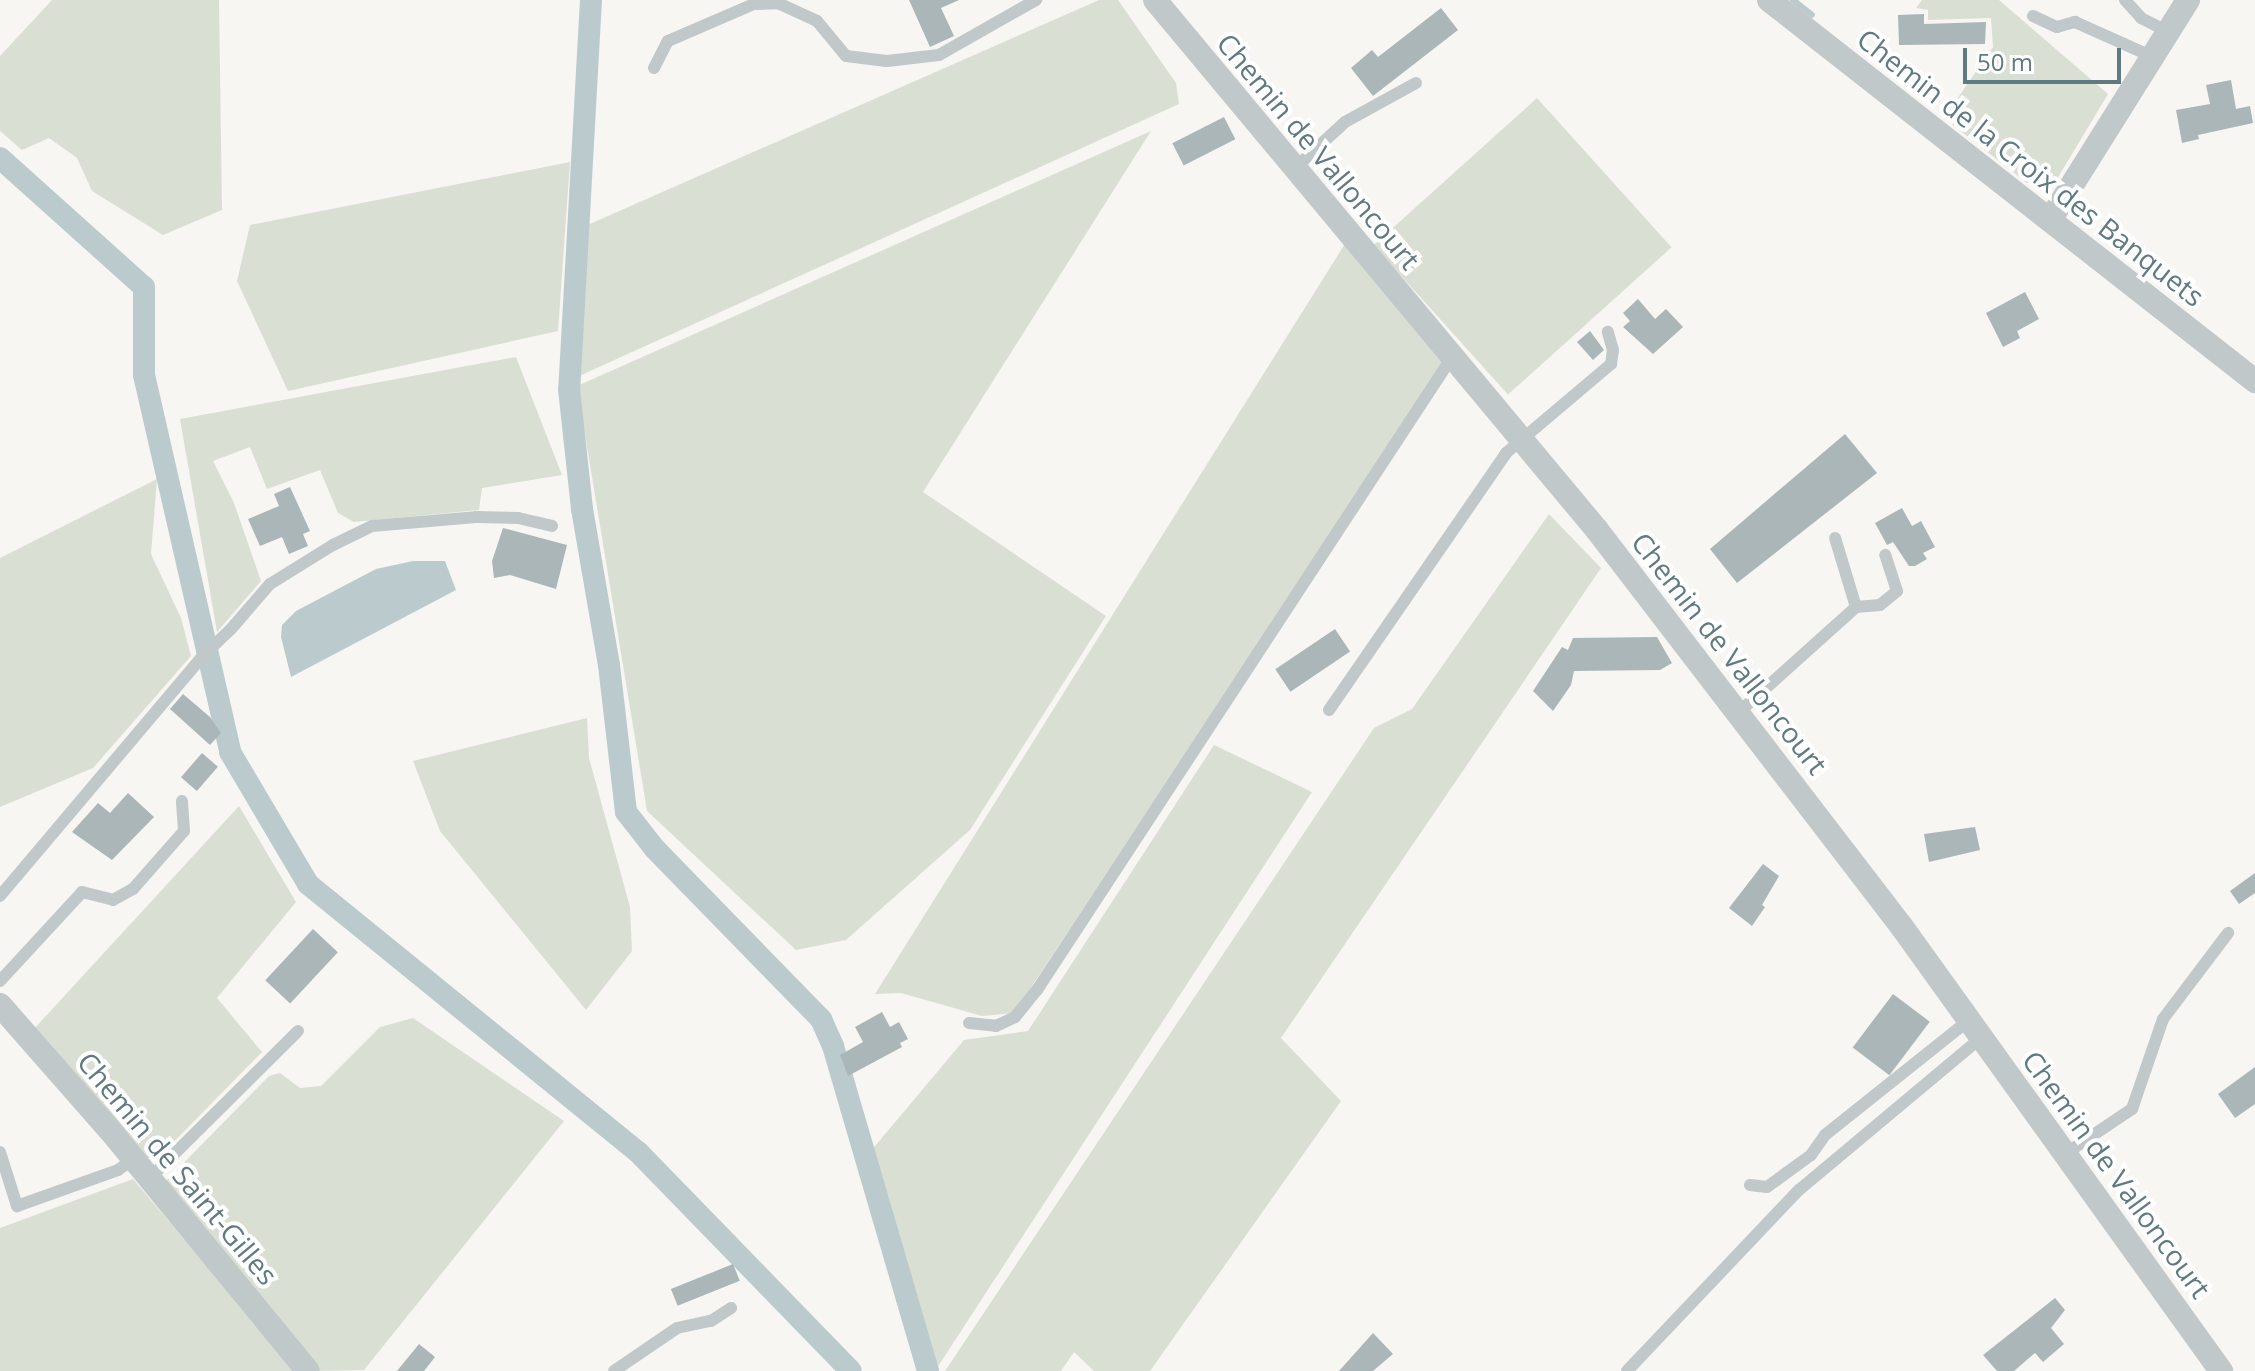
<!DOCTYPE html>
<style>
body{margin:0}
#map{position:relative;width:2255px;height:1371px;overflow:hidden;background:#f7f6f3;font-family:"Open Sans",sans-serif}
div>[style]{position:absolute}
.green>*{inset:0;background:#dadfd3;transform-origin:0 0}
.water>*{inset:0;background:#bbcbcd}
.stream>*{height:6px;margin:-3px;padding:0 3px;transform-origin:3px;border-radius:3px;background:#bbcbcd}
.canal>*{height:22px;margin:-11px;padding:0 11px;transform-origin:11px;border-radius:11px;background:#bbcbcd}
.building>*{inset:0;background:#aab6b8;transform-origin:0 0}
.service>*{height:12px;margin:-6px;padding:0 6px;transform-origin:6px;border-radius:6px;background:#c1c8ca}
.minor>*{height:24px;margin:-12px;padding:0 12px;transform-origin:12px;border-radius:12px;background:#c1c8ca}
span{translate:-50% -50%;white-space:nowrap;text-align:center;line-height:1.15;-webkit-text-stroke:8px #fff;paint-order:stroke}
.street-label{font-size:28px;color:#5f7a80}
.scale{position:absolute;left:1963px;top:48px;width:158px;height:36px;box-sizing:border-box;border:4px solid #5f7a80;border-top:0;padding-left:10px;font-size:24px;line-height:28px;white-space:nowrap;color:#5f7a80;-webkit-text-stroke:6px #fff;paint-order:stroke}
</style>
<div id="map">
<div class="green">
<div style="clip-path:polygon(52px 0,219px 0,222px 210px,163px 235px,92px 191px,77px 158px,49px 138px,22px 150px,0 131px,0 56px)"></div>
<div style="clip-path:polygon(1099px 0,1118px 0,1176px 83px,1179px 104px,577px 377px,583px 227px)"></div>
<div style="clip-path:polygon(1922px 0,1999px 0,2108px 94px,2054px 184px,2036px 190px,1944px 118px,1993px 47px,1991px 18px,1928px 20px,1928px 10px,1916px 8px)"></div>
<div style="left:1537px;top:98px;width:201px;height:220px;rotate:48deg"></div>
<div style="clip-path:polygon(1151px 131px,923px 492px,1106px 616px,970px 830px,846px 940px,796px 950px,647px 811px,577px 386px)"></div>
<div style="clip-path:polygon(570px 162px,558px 331px,288px 391px,237px 281px,250px 225px)"></div>
<div style="clip-path:polygon(1348px 239px,1445px 361px,1014px 1013px,982px 1016px,901px 993px,875px 994px)"></div>
<div style="clip-path:polygon(516px 357px,562px 475px,482px 488px,479px 510px,354px 522px,338px 513px,320px 470px,267px 489px,250px 447px,213px 461px,234px 503px,261px 581px,217px 632px,180px 419px)"></div>
<div style="clip-path:polygon(157px 479px,151px 554px,181px 618px,191px 656px,93px 768px,0 807px,0 558px)"></div>
<div style="clip-path:polygon(1549px 514px,1601px 568px,1281px 1038px,1341px 1101px,1150px 1371px,1094px 1371px,1074px 1352px,1061px 1371px,945px 1371px,1374px 728px,1412px 709px)"></div>
<div style="clip-path:polygon(587px 718px,589px 758px,630px 907px,632px 951px,586px 1010px,440px 831px,413px 761px)"></div>
<div style="clip-path:polygon(1214px 745px,1312px 792px,935px 1371px,870px 1152px,964px 1040px,1028px 1031px)"></div>
<div style="clip-path:polygon(239px 806px,296px 902px,217px 998px,262px 1052px,164px 1152px,145px 1159px,33px 1030px)"></div>
<div style="clip-path:polygon(413px 1018px,564px 1121px,364px 1370px,319px 1371px,163px 1184px,269px 1076px,280px 1073px,300px 1088px,321px 1086px,380px 1027px)"></div>
<div style="clip-path:polygon(133px 1179px,296px 1371px,0 1371px,0 1228px)"></div>
</div>
<div class="water">
<div style="clip-path:polygon(413px 561px,445px 561px,456px 590px,291px 677px,281px 637px,282px 625px,296px 611px,376px 569px)"></div>
</div>
<div class="stream">
<div style="left:1793px;top:0;width:24px;rotate:38deg"></div>
</div>
<div class="canal">
<div style="left:591px;top:0;width:390px;rotate:93.2deg"></div>
<div style="left:569px;top:389px;width:121px;rotate:83.8deg"></div>
<div style="left:582px;top:509px;width:158px;rotate:80.2deg"></div>
<div style="left:609px;top:665px;width:148px;rotate:83.4deg"></div>
<div style="left:626px;top:812px;width:47px;rotate:51.9deg"></div>
<div style="left:655px;top:849px;width:238px;rotate:45.7deg"></div>
<div style="left:821px;top:1019px;width:30px;rotate:66deg"></div>
<div style="left:833px;top:1046px;width:339px;rotate:73.7deg"></div>
<div style="left:0;top:158px;width:193px;rotate:41.9deg"></div>
<div style="left:144px;top:287px;width:88px;rotate:90deg"></div>
<div style="left:144px;top:375px;width:387px;rotate:77.1deg"></div>
<div style="left:230px;top:752px;width:153px;rotate:59.4deg"></div>
<div style="left:308px;top:884px;width:425px;rotate:39.1deg"></div>
<div style="left:638px;top:1152px;width:305px;rotate:45.8deg"></div>
</div>
<div class="building">
<div style="clip-path:polygon(909px 0,959px 0,941px 8px,954px 36px,930px 47px)"></div>
<div style="clip-path:polygon(1441px 8px,1458px 30px,1373px 96px,1351px 68px,1372px 50px,1378px 57px)"></div>
<div style="clip-path:polygon(1924px 14px,1924px 24px,1986px 22px,1985px 44px,1899px 45px,1898px 15px)"></div>
<div style="clip-path:polygon(2231px 80px,2236px 109px,2250px 106px,2253px 123px,2198px 135px,2199px 139px,2182px 143px,2176px 110px,2210px 104px,2206px 85px)"></div>
<div style="left:1224px;top:117px;width:25px;height:58px;rotate:63deg"></div>
<div style="clip-path:polygon(2025px 292px,2039px 319px,2017px 331px,2020px 338px,2003px 347px,1986px 313px)"></div>
<div style="clip-path:polygon(1638px 299px,1655px 319px,1666px 309px,1683px 327px,1653px 354px,1623px 327px,1630px 321px,1623px 313px)"></div>
<div style="clip-path:polygon(1590px 331px,1604px 350px,1593px 360px,1577px 342px)"></div>
<div style="clip-path:polygon(1845px 434px,1877px 473px,1737px 583px,1710px 549px)"></div>
<div style="clip-path:polygon(290px 487px,310px 531px,303px 534px,308px 546px,289px 554px,282px 537px,260px 546px,248px 519px,279px 506px,274px 494px)"></div>
<div style="clip-path:polygon(1902px 508px,1912px 526px,1921px 521px,1935px 547px,1923px 553px,1927px 559px,1915px 566px,1909px 566px,1893px 542px,1887px 545px,1875px 523px)"></div>
<div style="clip-path:polygon(503px 528px,567px 545px,556px 589px,510px 575px,494px 578px,492px 561px)"></div>
<div style="left:1335px;top:629px;width:27px;height:72px;rotate:56deg"></div>
<div style="clip-path:polygon(1657px 637px,1672px 663px,1660px 670px,1574px 671px,1571px 685px,1553px 711px,1533px 691px,1562px 647px,1568px 650px,1573px 638px)"></div>
<div style="clip-path:polygon(183px 694px,210px 717px,221px 733px,210px 745px,170px 709px)"></div>
<div style="left:202px;top:753px;width:21px;height:32px;rotate:41deg"></div>
<div style="clip-path:polygon(128px 793px,154px 817px,112px 860px,72px 832px,98px 803px,110px 813px)"></div>
<div style="clip-path:polygon(1975px 827px,1980px 850px,1929px 862px,1924px 834px)"></div>
<div style="clip-path:polygon(1763px 864px,1779px 876px,1762px 905px,1765px 907px,1752px 926px,1729px 908px)"></div>
<div style="clip-path:polygon(2255px 873px,2255px 893px,2239px 904px,2230px 891px)"></div>
<div style="left:313px;top:929px;width:34px;height:70px;rotate:43deg"></div>
<div style="left:1893px;top:994px;width:46px;height:67px;rotate:37deg"></div>
<div style="clip-path:polygon(882px 1012px,890px 1027px,899px 1022px,908px 1039px,900px 1043px,902px 1047px,848px 1076px,840px 1055px,863px 1042px,855px 1027px)"></div>
<div style="clip-path:polygon(2255px 1067px,2255px 1104px,2235px 1118px,2218px 1094px)"></div>
<div style="left:733px;top:1264px;width:18px;height:67px;rotate:68deg"></div>
<div style="clip-path:polygon(2055px 1298px,2065px 1310px,2051px 1328px,2064px 1344px,2043px 1362px,2035px 1353px,2014px 1371px,1997px 1371px,1983px 1355px)"></div>
<div style="clip-path:polygon(1373px 1333px,1393px 1354px,1373px 1371px,1339px 1371px)"></div>
<div style="clip-path:polygon(419px 1344px,435px 1357px,424px 1371px,397px 1371px)"></div>
</div>
<div class="service">
<div style="left:2125px;top:0;width:24px;rotate:48deg"></div>
<div style="left:2141px;top:18px;width:30px;rotate:27deg"></div>
<div style="left:2033px;top:16px;width:26px;rotate:25deg"></div>
<div style="left:2057px;top:27px;width:19px;rotate:-16deg"></div>
<div style="left:2075px;top:22px;width:85px;rotate:24.2deg"></div>
<div style="left:654px;top:68px;width:30px;rotate:-63deg"></div>
<div style="left:668px;top:41px;width:94px;rotate:-23.3deg"></div>
<div style="left:754px;top:4px;width:24px;rotate:-2deg"></div>
<div style="left:778px;top:3px;width:43px;rotate:24.8deg"></div>
<div style="left:817px;top:21px;width:45px;rotate:50.4deg"></div>
<div style="left:846px;top:56px;width:41px;rotate:7deg"></div>
<div style="left:887px;top:61px;width:52px;rotate:-6.6deg"></div>
<div style="left:939px;top:55px;width:112px;rotate:-29.6deg"></div>
<div style="left:1295px;top:168px;width:68px;rotate:-42.6deg"></div>
<div style="left:1345px;top:122px;width:81px;rotate:-28.8deg"></div>
<div style="left:1856px;top:607px;width:24px;rotate:-5deg"></div>
<div style="left:1880px;top:605px;width:22px;rotate:-39deg"></div>
<div style="left:1897px;top:591px;width:38px;rotate:-108deg"></div>
<div style="left:1329px;top:710px;width:312px;rotate:-55.4deg"></div>
<div style="left:1506px;top:453px;width:138px;rotate:-40.3deg"></div>
<div style="left:1611px;top:364px;width:14px;rotate:-82deg"></div>
<div style="left:1613px;top:350px;width:19px;rotate:-106deg"></div>
<div style="left:1738px;top:713px;width:159px;rotate:-41.9deg"></div>
<div style="left:1856px;top:607px;width:72px;rotate:-106.9deg"></div>
<div style="left:0;top:896px;width:316px;rotate:-49.8deg"></div>
<div style="left:204px;top:655px;width:37px;rotate:-44deg"></div>
<div style="left:231px;top:629px;width:60px;rotate:-49.1deg"></div>
<div style="left:270px;top:584px;width:74px;rotate:-31.8deg"></div>
<div style="left:333px;top:545px;width:43px;rotate:-26deg"></div>
<div style="left:372px;top:526px;width:104px;rotate:-4.9deg"></div>
<div style="left:476px;top:517px;width:42px;rotate:1.4deg"></div>
<div style="left:518px;top:518px;width:35px;rotate:13deg"></div>
<div style="left:0;top:981px;width:121px;rotate:-47.3deg"></div>
<div style="left:82px;top:892px;width:32px;rotate:14deg"></div>
<div style="left:113px;top:900px;width:23px;rotate:-29deg"></div>
<div style="left:133px;top:889px;width:77px;rotate:-48.7deg"></div>
<div style="left:184px;top:831px;width:30px;rotate:-94deg"></div>
<div style="left:969px;top:1023px;width:27px;rotate:6deg"></div>
<div style="left:996px;top:1026px;width:21px;rotate:-25deg"></div>
<div style="left:1015px;top:1017px;width:35px;rotate:-51deg"></div>
<div style="left:1037px;top:990px;width:757px;rotate:-56.75deg"></div>
<div style="left:0;top:1152px;width:57px;rotate:72.5deg"></div>
<div style="left:17px;top:1206px;width:107px;rotate:-19.6deg"></div>
<div style="left:118px;top:1170px;width:19px;rotate:-36deg"></div>
<div style="left:2065px;top:1154px;width:81px;rotate:-33.9deg"></div>
<div style="left:2132px;top:1109px;width:95px;rotate:-71deg"></div>
<div style="left:2163px;top:1019px;width:108px;rotate:-52.9deg"></div>
<div style="left:149px;top:1179px;width:210px;rotate:-44.8deg"></div>
<div style="left:1750px;top:1185px;width:17px;rotate:7deg"></div>
<div style="left:1767px;top:1187px;width:54px;rotate:-36deg"></div>
<div style="left:1811px;top:1155px;width:24px;rotate:-55deg"></div>
<div style="left:1825px;top:1135px;width:184px;rotate:-38.6deg"></div>
<div style="left:614px;top:1371px;width:76px;rotate:-34.3deg"></div>
<div style="left:677px;top:1328px;width:35px;rotate:-12deg"></div>
<div style="left:711px;top:1321px;width:24px;rotate:-33deg"></div>
<div style="left:1627px;top:1371px;width:250px;rotate:-46.5deg"></div>
<div style="left:1799px;top:1190px;width:239px;rotate:-39.9deg"></div>
</div>
<div class="minor">
<div style="left:1155px;top:0;width:690px;rotate:50.17deg"></div>
<div style="left:1597px;top:530px;width:501px;rotate:52.47deg"></div>
<div style="left:1902px;top:927px;width:547px;rotate:54.3deg"></div>
<div style="left:1769px;top:0;width:618px;rotate:38.09deg"></div>
<div style="left:2050px;top:220px;width:260px;rotate:-57.9deg"></div>
<div style="left:0;top:1005px;width:165px;rotate:48.7deg"></div>
<div style="left:109px;top:1129px;width:313px;rotate:50.6deg"></div>
</div>
<div class="street-label">
<span style="left:1319px;top:151px;rotate:50deg">Chemin de Valloncourt</span>
<span style="left:2031px;top:167px;rotate:38deg">Chemin de la Croix des Banquets</span>
<span style="left:1730px;top:653px;rotate:52deg">Chemin de Valloncourt</span>
<span style="left:178px;top:1168px;rotate:50deg">Chemin de Saint-Gilles</span>
<span style="left:2117px;top:1174px;rotate:54deg">Chemin de Valloncourt</span>
</div>
<div class="scale">50 m</div>
</div>
